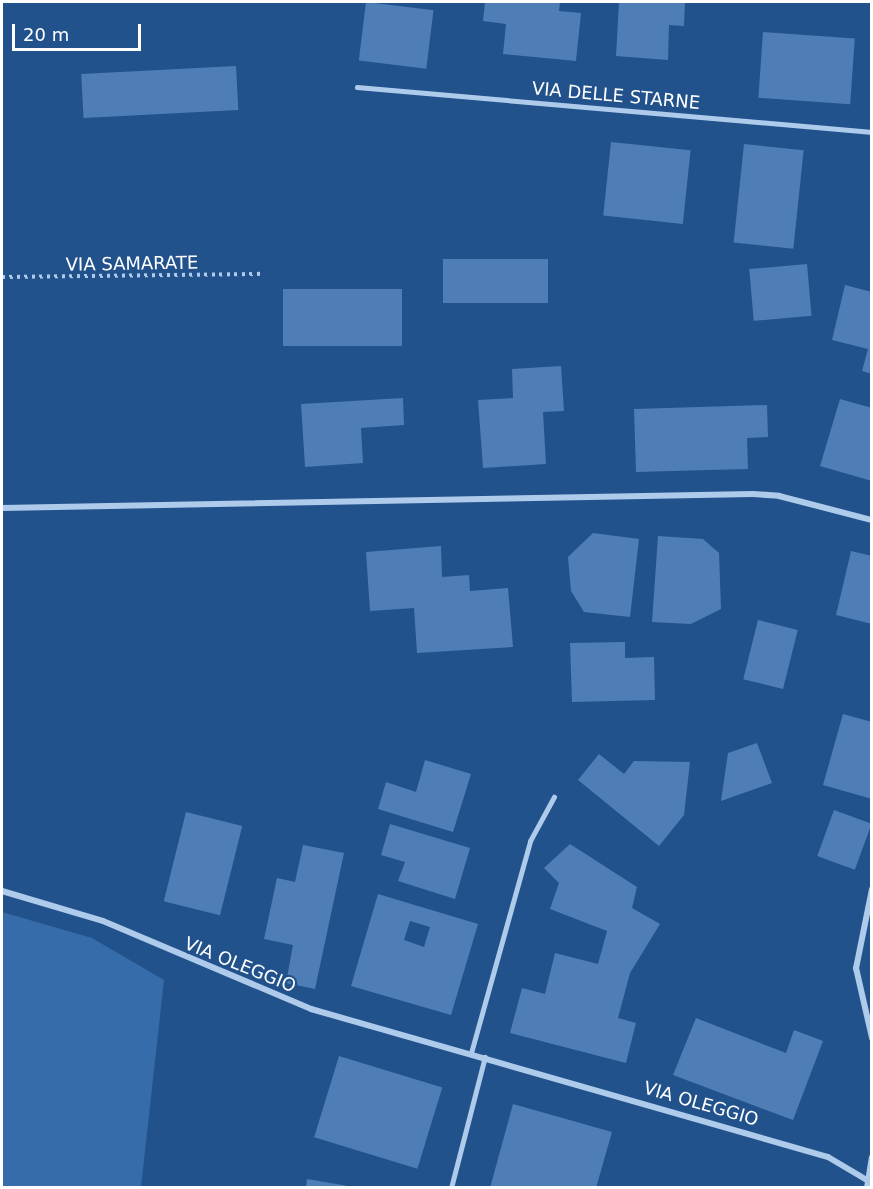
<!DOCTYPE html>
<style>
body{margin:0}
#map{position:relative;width:873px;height:1189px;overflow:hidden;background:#22528c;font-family:"DejaVu Sans",sans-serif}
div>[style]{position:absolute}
.green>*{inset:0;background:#356ca9}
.building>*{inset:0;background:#4e7eb5;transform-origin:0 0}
.path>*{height:4px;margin-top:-2px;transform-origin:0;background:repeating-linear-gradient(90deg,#afcbeb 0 3px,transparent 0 7.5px)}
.service>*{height:4.5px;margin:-2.25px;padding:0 2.25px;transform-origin:2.25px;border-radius:2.25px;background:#afcbeb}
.minor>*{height:6px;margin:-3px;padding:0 3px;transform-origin:3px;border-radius:3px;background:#afcbeb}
span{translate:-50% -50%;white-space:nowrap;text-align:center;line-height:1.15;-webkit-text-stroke:4.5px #22528c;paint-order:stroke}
.street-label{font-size:18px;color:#fff}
.frame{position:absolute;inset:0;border:3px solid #fff;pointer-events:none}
.scale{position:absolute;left:12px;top:24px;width:129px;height:27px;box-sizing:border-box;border:3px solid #fff;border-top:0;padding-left:8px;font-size:18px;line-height:21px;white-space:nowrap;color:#fff;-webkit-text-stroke:4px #22528c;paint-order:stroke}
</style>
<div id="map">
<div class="green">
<div style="clip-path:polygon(2px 912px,92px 938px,164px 980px,141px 1187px,2px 1187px)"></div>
</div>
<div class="building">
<div style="left:366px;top:2px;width:68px;height:59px;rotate:7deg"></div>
<div style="clip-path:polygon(485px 2px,560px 2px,559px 11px,581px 13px,576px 61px,503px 54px,506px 24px,483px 21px)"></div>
<div style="clip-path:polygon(619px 2px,685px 2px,684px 26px,669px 25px,668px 60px,616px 56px)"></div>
<div style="left:763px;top:32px;width:92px;height:66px;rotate:4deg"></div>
<div style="left:236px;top:66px;width:44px;height:155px;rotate:87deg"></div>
<div style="left:611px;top:142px;width:80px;height:74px;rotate:6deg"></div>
<div style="left:744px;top:144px;width:60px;height:99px;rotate:6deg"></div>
<div style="left:548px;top:259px;width:44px;height:105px;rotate:90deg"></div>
<div style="left:807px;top:264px;width:52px;height:58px;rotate:85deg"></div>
<div style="clip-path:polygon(845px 285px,872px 292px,872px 374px,862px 371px,868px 349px,832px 340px)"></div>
<div style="left:283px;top:289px;width:119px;height:57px"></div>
<div style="clip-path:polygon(561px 366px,564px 411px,543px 412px,546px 464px,483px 468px,478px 400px,513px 398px,512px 369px)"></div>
<div style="clip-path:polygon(403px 398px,404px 425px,361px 428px,363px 463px,305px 467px,301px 404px)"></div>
<div style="clip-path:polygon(840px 399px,872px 408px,872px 481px,820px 466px)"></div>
<div style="clip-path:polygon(767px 405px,768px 437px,747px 438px,748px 469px,636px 472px,634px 409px)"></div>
<div style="clip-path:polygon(593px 533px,639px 539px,630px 617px,584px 612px,571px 591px,568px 557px)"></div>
<div style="clip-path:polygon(658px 536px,703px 539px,719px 553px,721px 609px,691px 624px,652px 622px)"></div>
<div style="clip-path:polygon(441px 546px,442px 577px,469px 575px,470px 591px,508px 588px,513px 647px,417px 653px,414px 608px,370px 611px,366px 552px)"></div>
<div style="clip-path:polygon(851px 551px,872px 556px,872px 624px,836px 615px)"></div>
<div style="left:758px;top:620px;width:41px;height:61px;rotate:14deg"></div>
<div style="clip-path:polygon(625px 642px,625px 658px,654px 657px,655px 700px,572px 702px,570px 643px)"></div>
<div style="clip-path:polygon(843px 714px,872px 722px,872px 799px,823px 785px)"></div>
<div style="clip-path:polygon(757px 743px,772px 783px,721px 801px,728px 753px)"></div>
<div style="clip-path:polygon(599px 754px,624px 774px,634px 761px,690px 762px,684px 815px,659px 846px,578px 780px)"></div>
<div style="clip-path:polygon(425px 760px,471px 774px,453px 832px,378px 809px,386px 782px,416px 792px)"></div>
<div style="left:834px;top:810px;width:40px;height:49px;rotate:20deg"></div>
<div style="left:186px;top:812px;width:58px;height:92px;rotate:14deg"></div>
<div style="clip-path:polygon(390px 824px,470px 848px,455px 899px,398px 881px,405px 862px,381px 855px)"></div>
<div style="clip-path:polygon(570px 844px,637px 887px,632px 908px,660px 924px,630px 973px,618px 1018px,636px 1023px,626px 1063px,510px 1033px,522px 988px,545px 994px,555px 953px,598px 964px,607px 931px,550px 909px,559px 883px,544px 868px)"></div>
<div style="clip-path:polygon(303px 845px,344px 853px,315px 989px,286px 983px,293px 945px,264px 939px,277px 878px,295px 882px)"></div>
<div style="clip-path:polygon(evenodd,378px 894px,478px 924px,451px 1015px,351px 986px,378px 894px,410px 921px,430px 927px,424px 947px,404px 940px,410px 921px)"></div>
<div style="clip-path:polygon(696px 1018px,786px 1053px,794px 1030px,823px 1041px,793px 1120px,673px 1075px)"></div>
<div style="left:339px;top:1056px;width:108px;height:85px;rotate:17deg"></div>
<div style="clip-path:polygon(513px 1104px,612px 1132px,596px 1188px,490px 1188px)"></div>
<div style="clip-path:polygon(307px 1179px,348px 1186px,348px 1188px,306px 1188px)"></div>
</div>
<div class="path">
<div style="left:2px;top:277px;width:260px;rotate:-0.7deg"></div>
</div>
<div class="service">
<div style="left:357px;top:87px;width:517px;rotate:4.99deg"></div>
<div style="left:471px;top:1053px;width:220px;rotate:-74.4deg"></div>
<div style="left:530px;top:841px;width:50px;rotate:-61.4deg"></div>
<div style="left:451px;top:1188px;width:135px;rotate:-75.5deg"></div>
</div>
<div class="minor">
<div style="left:2px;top:508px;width:751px;rotate:-1.07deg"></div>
<div style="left:753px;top:494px;width:26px;rotate:4deg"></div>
<div style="left:779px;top:496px;width:96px;rotate:14.5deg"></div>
<div style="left:872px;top:889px;width:81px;rotate:101.4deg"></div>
<div style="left:856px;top:968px;width:72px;rotate:77.1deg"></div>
<div style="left:2px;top:891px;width:105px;rotate:16.5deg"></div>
<div style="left:103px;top:921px;width:226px;rotate:22.9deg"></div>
<div style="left:311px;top:1009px;width:538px;rotate:15.97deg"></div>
<div style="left:828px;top:1157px;width:51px;rotate:30.6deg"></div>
<div style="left:867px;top:1188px;width:31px;rotate:-81deg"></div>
</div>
<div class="street-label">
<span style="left:616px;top:96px;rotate:5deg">VIA DELLE STARNE</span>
<span style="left:132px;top:264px;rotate:-1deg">VIA SAMARATE</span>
<span style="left:240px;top:965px;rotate:22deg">VIA OLEGGIO</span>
<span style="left:701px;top:1104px;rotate:16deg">VIA OLEGGIO</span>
</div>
<div class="frame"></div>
<div class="scale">20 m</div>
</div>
